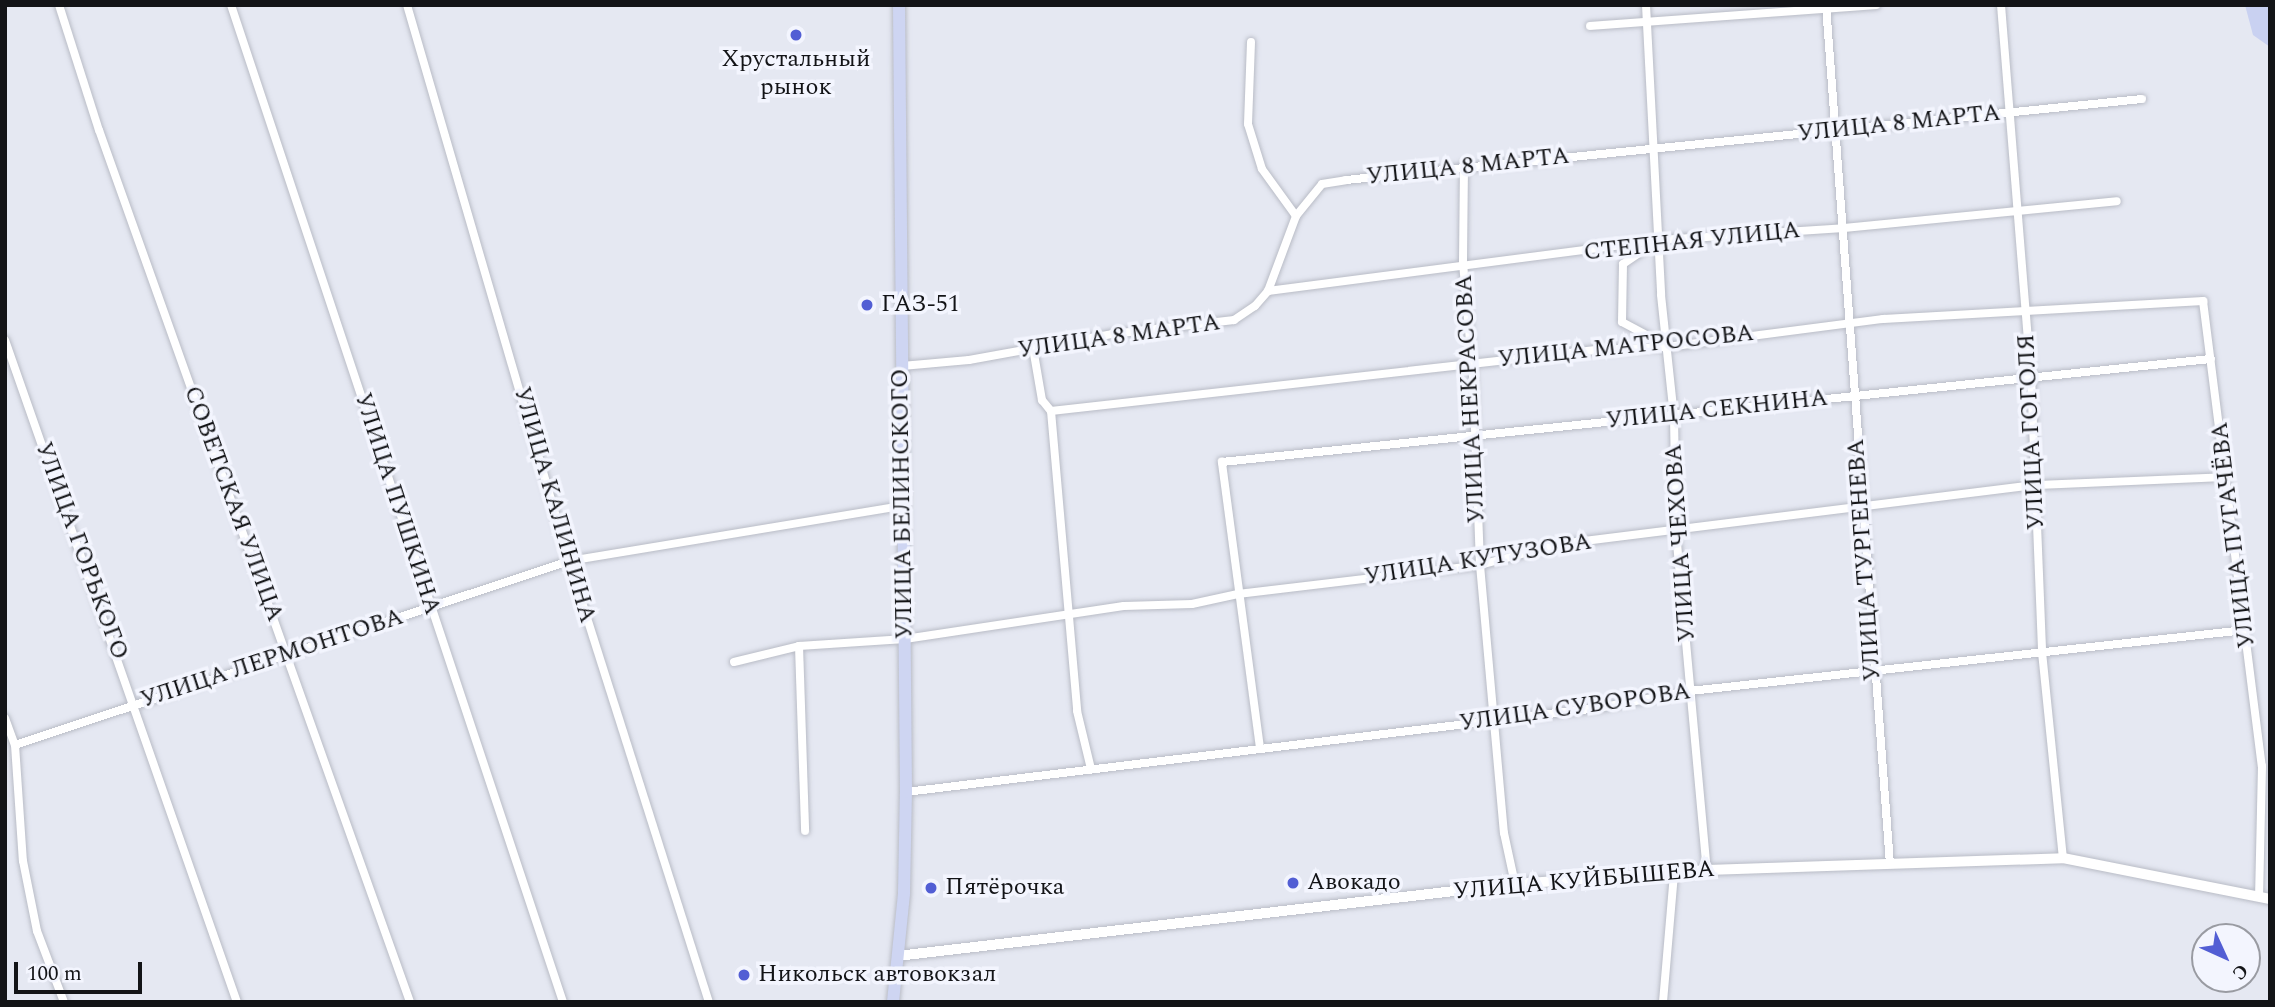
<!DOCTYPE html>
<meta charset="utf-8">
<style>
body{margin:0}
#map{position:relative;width:2275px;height:1007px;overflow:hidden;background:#e5e8f2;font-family:Spectral,serif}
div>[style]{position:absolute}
.green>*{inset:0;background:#c9d1f1}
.roads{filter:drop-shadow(0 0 2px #b9bcc6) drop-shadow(0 0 2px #b9bcc6)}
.minor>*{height:8px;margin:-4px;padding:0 4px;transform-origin:4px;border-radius:4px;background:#fff}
.secondary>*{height:10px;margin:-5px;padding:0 5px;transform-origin:5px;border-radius:5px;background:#fff}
.primary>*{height:12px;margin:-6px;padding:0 6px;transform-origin:6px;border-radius:6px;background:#ced5f2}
.dots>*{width:19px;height:19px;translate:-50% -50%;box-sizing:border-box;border:4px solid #f3f5fe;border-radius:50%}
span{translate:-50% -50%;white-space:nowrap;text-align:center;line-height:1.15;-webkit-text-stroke:7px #f3f5fe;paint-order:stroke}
.poi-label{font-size:24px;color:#131417}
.left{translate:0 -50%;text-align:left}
.street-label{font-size:24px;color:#131417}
.frame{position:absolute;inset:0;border:7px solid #131417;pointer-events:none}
.north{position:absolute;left:2191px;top:923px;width:70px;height:70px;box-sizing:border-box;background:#f3f5fe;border:2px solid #999ba2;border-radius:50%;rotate:135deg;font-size:19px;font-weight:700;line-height:28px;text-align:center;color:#131417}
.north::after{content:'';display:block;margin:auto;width:24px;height:32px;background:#525ed4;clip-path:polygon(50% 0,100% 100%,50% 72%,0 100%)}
.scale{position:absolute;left:14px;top:962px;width:128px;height:32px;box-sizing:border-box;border:4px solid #131417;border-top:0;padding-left:9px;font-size:21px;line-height:24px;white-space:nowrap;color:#131417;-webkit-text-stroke:5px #f3f5fe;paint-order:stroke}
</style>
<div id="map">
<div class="green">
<div style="clip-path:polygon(2245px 5px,2270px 5px,2270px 47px,2253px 35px)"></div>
</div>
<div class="roads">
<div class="minor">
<div style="left:59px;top:5px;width:131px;rotate:72.3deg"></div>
<div style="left:99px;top:130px;width:926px;rotate:70.37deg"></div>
<div style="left:231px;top:5px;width:1051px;rotate:71.58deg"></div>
<div style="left:407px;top:5px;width:579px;rotate:73.76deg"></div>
<div style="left:569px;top:561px;width:463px;rotate:72.4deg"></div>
<div style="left:1646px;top:5px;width:290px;rotate:87deg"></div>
<div style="left:1661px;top:295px;width:123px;rotate:83.9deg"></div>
<div style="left:1674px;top:417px;width:115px;rotate:89deg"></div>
<div style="left:1676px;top:532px;width:339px;rotate:84.8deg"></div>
<div style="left:1826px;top:5px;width:861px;rotate:85.74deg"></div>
<div style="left:2001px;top:5px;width:371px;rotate:85.4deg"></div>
<div style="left:2031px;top:375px;width:277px;rotate:87.7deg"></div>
<div style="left:2042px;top:652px;width:207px;rotate:84.2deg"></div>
<div style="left:1590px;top:26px;width:287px;rotate:-4.2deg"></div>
<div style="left:1464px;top:165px;width:98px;rotate:90.6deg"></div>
<div style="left:1463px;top:263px;width:111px;rotate:84.9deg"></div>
<div style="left:1473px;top:374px;width:191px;rotate:87.9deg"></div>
<div style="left:1480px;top:565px;width:269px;rotate:84.9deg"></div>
<div style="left:1504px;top:833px;width:52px;rotate:77.8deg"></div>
<div style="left:1296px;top:216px;width:41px;rotate:-50.9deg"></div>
<div style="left:1322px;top:184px;width:24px;rotate:-9deg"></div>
<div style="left:1346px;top:180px;width:800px;rotate:-5.81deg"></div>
<div style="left:1657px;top:241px;width:41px;rotate:145.9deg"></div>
<div style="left:1623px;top:264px;width:58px;rotate:91deg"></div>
<div style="left:1622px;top:322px;width:49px;rotate:28.1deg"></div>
<div style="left:1268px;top:291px;width:395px;rotate:-7.4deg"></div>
<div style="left:1660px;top:240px;width:184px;rotate:-3.7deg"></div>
<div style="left:1844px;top:228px;width:274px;rotate:-5.6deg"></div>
<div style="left:5px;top:340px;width:701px;rotate:70.69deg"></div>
<div style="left:1033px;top:348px;width:53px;rotate:80.2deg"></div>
<div style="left:1042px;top:400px;width:14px;rotate:51deg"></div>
<div style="left:902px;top:366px;width:67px;rotate:-5.1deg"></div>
<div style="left:969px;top:360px;width:145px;rotate:-10.3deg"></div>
<div style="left:1112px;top:334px;width:123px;rotate:-6.5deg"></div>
<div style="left:1234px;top:320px;width:25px;rotate:-34deg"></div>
<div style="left:1255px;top:306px;width:20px;rotate:-49deg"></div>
<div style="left:1268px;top:291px;width:80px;rotate:-69.5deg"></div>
<div style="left:1296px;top:216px;width:58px;rotate:-125.9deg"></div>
<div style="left:1262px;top:169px;width:47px;rotate:-107.3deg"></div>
<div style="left:1248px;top:124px;width:82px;rotate:-87.9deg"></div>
<div style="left:1051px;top:411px;width:548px;rotate:-6.39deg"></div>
<div style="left:1596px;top:350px;width:71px;rotate:-2.4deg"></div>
<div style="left:1667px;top:347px;width:218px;rotate:-7.4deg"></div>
<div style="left:1883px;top:319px;width:321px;rotate:-3.2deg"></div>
<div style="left:2203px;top:301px;width:469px;rotate:82.8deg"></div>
<div style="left:2262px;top:766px;width:129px;rotate:91.3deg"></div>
<div style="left:1051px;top:411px;width:301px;rotate:85deg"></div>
<div style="left:1077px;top:711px;width:60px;rotate:76.4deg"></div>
<div style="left:799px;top:646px;width:185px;rotate:88.1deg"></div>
<div style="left:734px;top:662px;width:67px;rotate:-13.8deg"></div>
<div style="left:799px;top:646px;width:106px;rotate:-3.8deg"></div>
<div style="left:905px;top:639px;width:221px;rotate:-8.6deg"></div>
<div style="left:1124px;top:606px;width:68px;rotate:-1.7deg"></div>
<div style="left:1192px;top:604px;width:47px;rotate:-12.3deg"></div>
<div style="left:1238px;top:594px;width:244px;rotate:-6.8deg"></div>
<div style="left:1480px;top:565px;width:83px;rotate:-14.7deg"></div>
<div style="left:1560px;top:544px;width:480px;rotate:-7.1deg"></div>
<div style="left:2036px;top:485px;width:190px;rotate:-2.4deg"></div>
<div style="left:5px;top:718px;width:29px;rotate:70deg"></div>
<div style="left:15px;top:745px;width:116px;rotate:86.1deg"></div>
<div style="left:23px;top:861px;width:71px;rotate:78.7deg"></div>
<div style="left:37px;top:931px;width:76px;rotate:69.2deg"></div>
<div style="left:15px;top:745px;width:584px;rotate:-18.37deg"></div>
<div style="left:569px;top:561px;width:338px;rotate:-9.4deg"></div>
<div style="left:1260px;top:748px;width:289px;rotate:-97.6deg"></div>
<div style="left:1222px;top:462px;width:994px;rotate:-5.95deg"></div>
<div style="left:906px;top:792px;width:697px;rotate:-6.92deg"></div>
<div style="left:1598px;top:708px;width:94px;rotate:-10.5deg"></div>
<div style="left:1690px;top:691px;width:558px;rotate:-6.27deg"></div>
<div style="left:1663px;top:1002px;width:128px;rotate:-85.1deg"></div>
</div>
<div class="secondary">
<div style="left:897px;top:956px;width:622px;rotate:-6.65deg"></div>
<div style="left:1515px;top:884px;width:193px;rotate:-4.2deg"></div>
<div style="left:1707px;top:870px;width:356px;rotate:-1.9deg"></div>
<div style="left:2063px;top:858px;width:211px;rotate:11.2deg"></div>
</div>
<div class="primary">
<div style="left:893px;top:1002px;width:110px;rotate:-84.2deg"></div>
<div style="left:904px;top:893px;width:101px;rotate:-88.9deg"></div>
<div style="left:906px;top:792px;width:787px;rotate:-90.51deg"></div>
</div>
</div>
<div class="dots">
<div style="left:796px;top:35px;background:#525ed4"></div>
<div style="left:867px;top:305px;background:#525ed4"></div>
<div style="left:1293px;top:883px;background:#525ed4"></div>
<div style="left:931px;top:888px;background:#525ed4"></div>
<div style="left:744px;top:975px;background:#525ed4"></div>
</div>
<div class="poi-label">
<span style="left:796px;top:74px">Хрустальный<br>рынок</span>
<span class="left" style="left:881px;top:305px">ГАЗ-51</span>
<span class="left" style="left:1307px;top:883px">Авокадо</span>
<span class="left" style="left:945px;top:888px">Пятёрочка</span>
<span class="left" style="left:758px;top:975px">Никольск автовокзал</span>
</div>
<div class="street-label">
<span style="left:1899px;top:124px;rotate:-6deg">УЛИЦА 8 МАРТА</span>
<span style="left:1468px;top:167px;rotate:-6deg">УЛИЦА 8 МАРТА</span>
<span style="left:1692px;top:242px;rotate:-6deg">СТЕПНАЯ УЛИЦА</span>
<span style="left:1119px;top:337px;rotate:-8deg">УЛИЦА 8 МАРТА</span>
<span style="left:1626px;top:347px;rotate:-6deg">УЛИЦА МАТРОСОВА</span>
<span style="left:1471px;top:399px;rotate:-93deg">УЛИЦА НЕКРАСОВА</span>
<span style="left:1717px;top:410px;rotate:-6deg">УЛИЦА СЕКНИНА</span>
<span style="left:2032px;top:432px;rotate:-93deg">УЛИЦА ГОГОЛЯ</span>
<span style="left:233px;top:504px;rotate:70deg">СОВЕТСКАЯ УЛИЦА</span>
<span style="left:397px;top:504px;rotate:72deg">УЛИЦА ПУШКИНА</span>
<span style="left:903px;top:504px;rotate:-91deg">УЛИЦА БЕЛИНСКОГО</span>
<span style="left:554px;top:505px;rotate:74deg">УЛИЦА КАЛИНИНА</span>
<span style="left:2234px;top:535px;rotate:-97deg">УЛИЦА ПУГАЧЁВА</span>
<span style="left:1681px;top:543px;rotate:-94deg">УЛИЦА ЧЕХОВА</span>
<span style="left:81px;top:551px;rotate:70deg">УЛИЦА ГОРЬКОГО</span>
<span style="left:1478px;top:560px;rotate:-9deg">УЛИЦА КУТУЗОВА</span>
<span style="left:1865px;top:560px;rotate:-94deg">УЛИЦА ТУРГЕНЕВА</span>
<span style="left:272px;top:659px;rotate:-18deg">УЛИЦА ЛЕРМОНТОВА</span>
<span style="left:1575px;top:708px;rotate:-8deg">УЛИЦА СУВОРОВА</span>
<span style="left:1584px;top:881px;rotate:-5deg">УЛИЦА КУЙБЫШЕВА</span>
</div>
<div class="frame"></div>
<div class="north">С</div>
<div class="scale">100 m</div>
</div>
